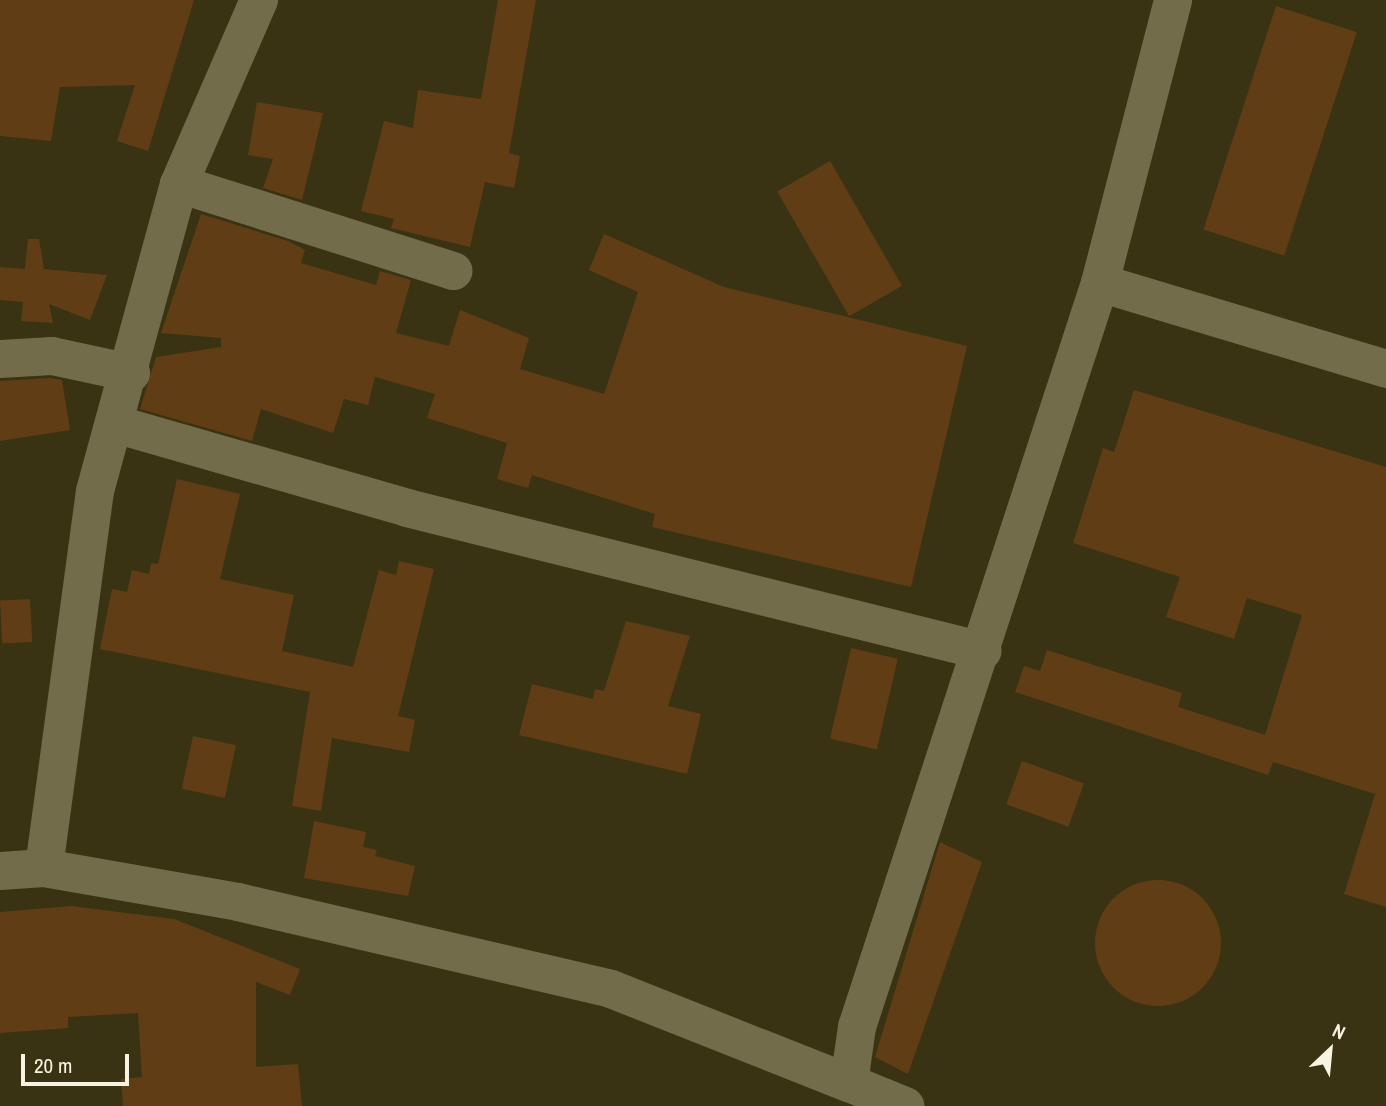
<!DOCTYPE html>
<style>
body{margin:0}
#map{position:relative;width:1386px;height:1106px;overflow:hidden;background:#393313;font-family:"Archivo Narrow",sans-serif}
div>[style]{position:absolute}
.building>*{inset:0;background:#603d14;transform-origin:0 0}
.round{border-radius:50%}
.street>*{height:38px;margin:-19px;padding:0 19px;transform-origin:19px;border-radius:19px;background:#726c4b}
span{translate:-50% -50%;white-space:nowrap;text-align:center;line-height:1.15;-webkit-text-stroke:5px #393313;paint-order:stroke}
.north{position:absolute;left:1295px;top:1015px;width:70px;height:70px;-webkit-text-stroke:5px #393313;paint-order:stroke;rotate:26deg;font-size:19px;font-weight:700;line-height:28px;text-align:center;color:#f7f4e1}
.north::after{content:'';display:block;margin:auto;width:24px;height:32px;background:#f7f4e1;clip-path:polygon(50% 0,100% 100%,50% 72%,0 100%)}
.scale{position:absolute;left:21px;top:1054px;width:108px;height:32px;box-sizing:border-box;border:4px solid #f7f4e1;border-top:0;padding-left:9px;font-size:21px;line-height:24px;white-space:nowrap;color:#f7f4e1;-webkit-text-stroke:5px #393313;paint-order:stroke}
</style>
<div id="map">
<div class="building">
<div style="clip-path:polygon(0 0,194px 0,148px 151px,117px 141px,135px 85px,60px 87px,51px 141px,0 136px)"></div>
<div style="clip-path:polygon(498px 0,536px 0,509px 153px,520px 156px,514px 188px,485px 182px,470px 247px,391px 228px,394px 219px,361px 211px,384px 121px,413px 128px,418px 90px,481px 99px)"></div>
<div style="left:1276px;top:6px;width:85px;height:235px;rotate:18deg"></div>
<div style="clip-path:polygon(257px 102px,323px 113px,302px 200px,263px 188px,273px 159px,248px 155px)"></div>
<div style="left:830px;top:161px;width:144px;height:61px;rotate:60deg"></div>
<div style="clip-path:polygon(201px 214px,288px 241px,305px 250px,301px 263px,376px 285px,380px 271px,411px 280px,396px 333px,449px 346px,460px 310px,529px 338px,520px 369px,604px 394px,638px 292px,589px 270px,604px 234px,724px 287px,967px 346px,911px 587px,652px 527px,655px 514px,532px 475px,528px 488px,497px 479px,507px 443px,427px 418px,435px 394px,375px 377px,368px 405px,344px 399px,333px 433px,261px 409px,252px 441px,140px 409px,156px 357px,221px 347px,221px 338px,161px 333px)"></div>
<div style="clip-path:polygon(28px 239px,39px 239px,44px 269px,107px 275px,90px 320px,49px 304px,53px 323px,21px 321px,23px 302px,0 300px,0 267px,25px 269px)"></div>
<div style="clip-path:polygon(50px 378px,62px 380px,70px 430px,0 441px,0 381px)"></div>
<div style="clip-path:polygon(1134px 390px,1386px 467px,1386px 907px,1344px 894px,1375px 794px,1273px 762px,1268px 775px,1015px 692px,1024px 666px,1040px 671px,1047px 650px,1182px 693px,1178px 707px,1265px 735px,1302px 615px,1247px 598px,1234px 639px,1166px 617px,1180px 577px,1073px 543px,1103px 448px,1114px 452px)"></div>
<div style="clip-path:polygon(177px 479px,240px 494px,220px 579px,294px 595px,282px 651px,353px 667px,379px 570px,396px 575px,399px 561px,434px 569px,398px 716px,415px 720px,409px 752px,332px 738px,321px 811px,292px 806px,310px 692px,100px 649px,112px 589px,127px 592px,132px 570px,149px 574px,151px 563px,158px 564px)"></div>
<div style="left:30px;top:599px;width:43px;height:30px;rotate:87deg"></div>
<div style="clip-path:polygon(626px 621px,690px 636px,668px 706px,701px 714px,687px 774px,519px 735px,532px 684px,593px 699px,595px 689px,604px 691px)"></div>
<div style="left:851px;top:648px;width:48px;height:93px;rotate:13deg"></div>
<div style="left:193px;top:736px;width:44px;height:54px;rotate:12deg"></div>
<div style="left:1022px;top:761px;width:66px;height:46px;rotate:20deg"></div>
<div style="clip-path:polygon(314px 821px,366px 832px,363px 847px,377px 850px,375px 856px,415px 866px,408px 896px,304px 878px)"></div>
<div style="clip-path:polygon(940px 842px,982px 862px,908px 1074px,875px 1057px)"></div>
<div class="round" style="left:1095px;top:880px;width:126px;height:126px"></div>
<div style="clip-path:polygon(71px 906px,174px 919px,300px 969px,290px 995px,256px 982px,256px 1067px,298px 1064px,302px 1106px,123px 1106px,121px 1079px,142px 1077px,138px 1013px,68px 1017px,68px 1028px,0 1033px,0 912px)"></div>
</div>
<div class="street">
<div style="left:179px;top:184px;width:288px;rotate:17.6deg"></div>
<div style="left:1100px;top:283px;width:299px;rotate:16.7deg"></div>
<div style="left:0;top:359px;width:52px;rotate:-3.3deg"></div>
<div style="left:52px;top:356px;width:81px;rotate:12.1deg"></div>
<div style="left:115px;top:424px;width:304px;rotate:16deg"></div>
<div style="left:407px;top:508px;width:593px;rotate:13.94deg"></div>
<div style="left:44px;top:868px;width:380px;rotate:-82.3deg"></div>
<div style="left:95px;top:491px;width:318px;rotate:-74.7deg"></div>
<div style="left:179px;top:184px;width:201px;rotate:-66.5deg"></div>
<div style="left:0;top:871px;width:44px;rotate:-3.9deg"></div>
<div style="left:44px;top:868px;width:197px;rotate:9.9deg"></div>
<div style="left:238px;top:902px;width:383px;rotate:13.1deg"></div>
<div style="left:611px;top:989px;width:256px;rotate:21.6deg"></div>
<div style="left:849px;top:1083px;width:57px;rotate:-81.9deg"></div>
<div style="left:857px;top:1027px;width:783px;rotate:-71.91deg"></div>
<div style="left:1100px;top:283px;width:292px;rotate:-75.5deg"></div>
<div style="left:849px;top:1083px;width:61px;rotate:22.3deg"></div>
</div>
<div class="north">N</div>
<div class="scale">20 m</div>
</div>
